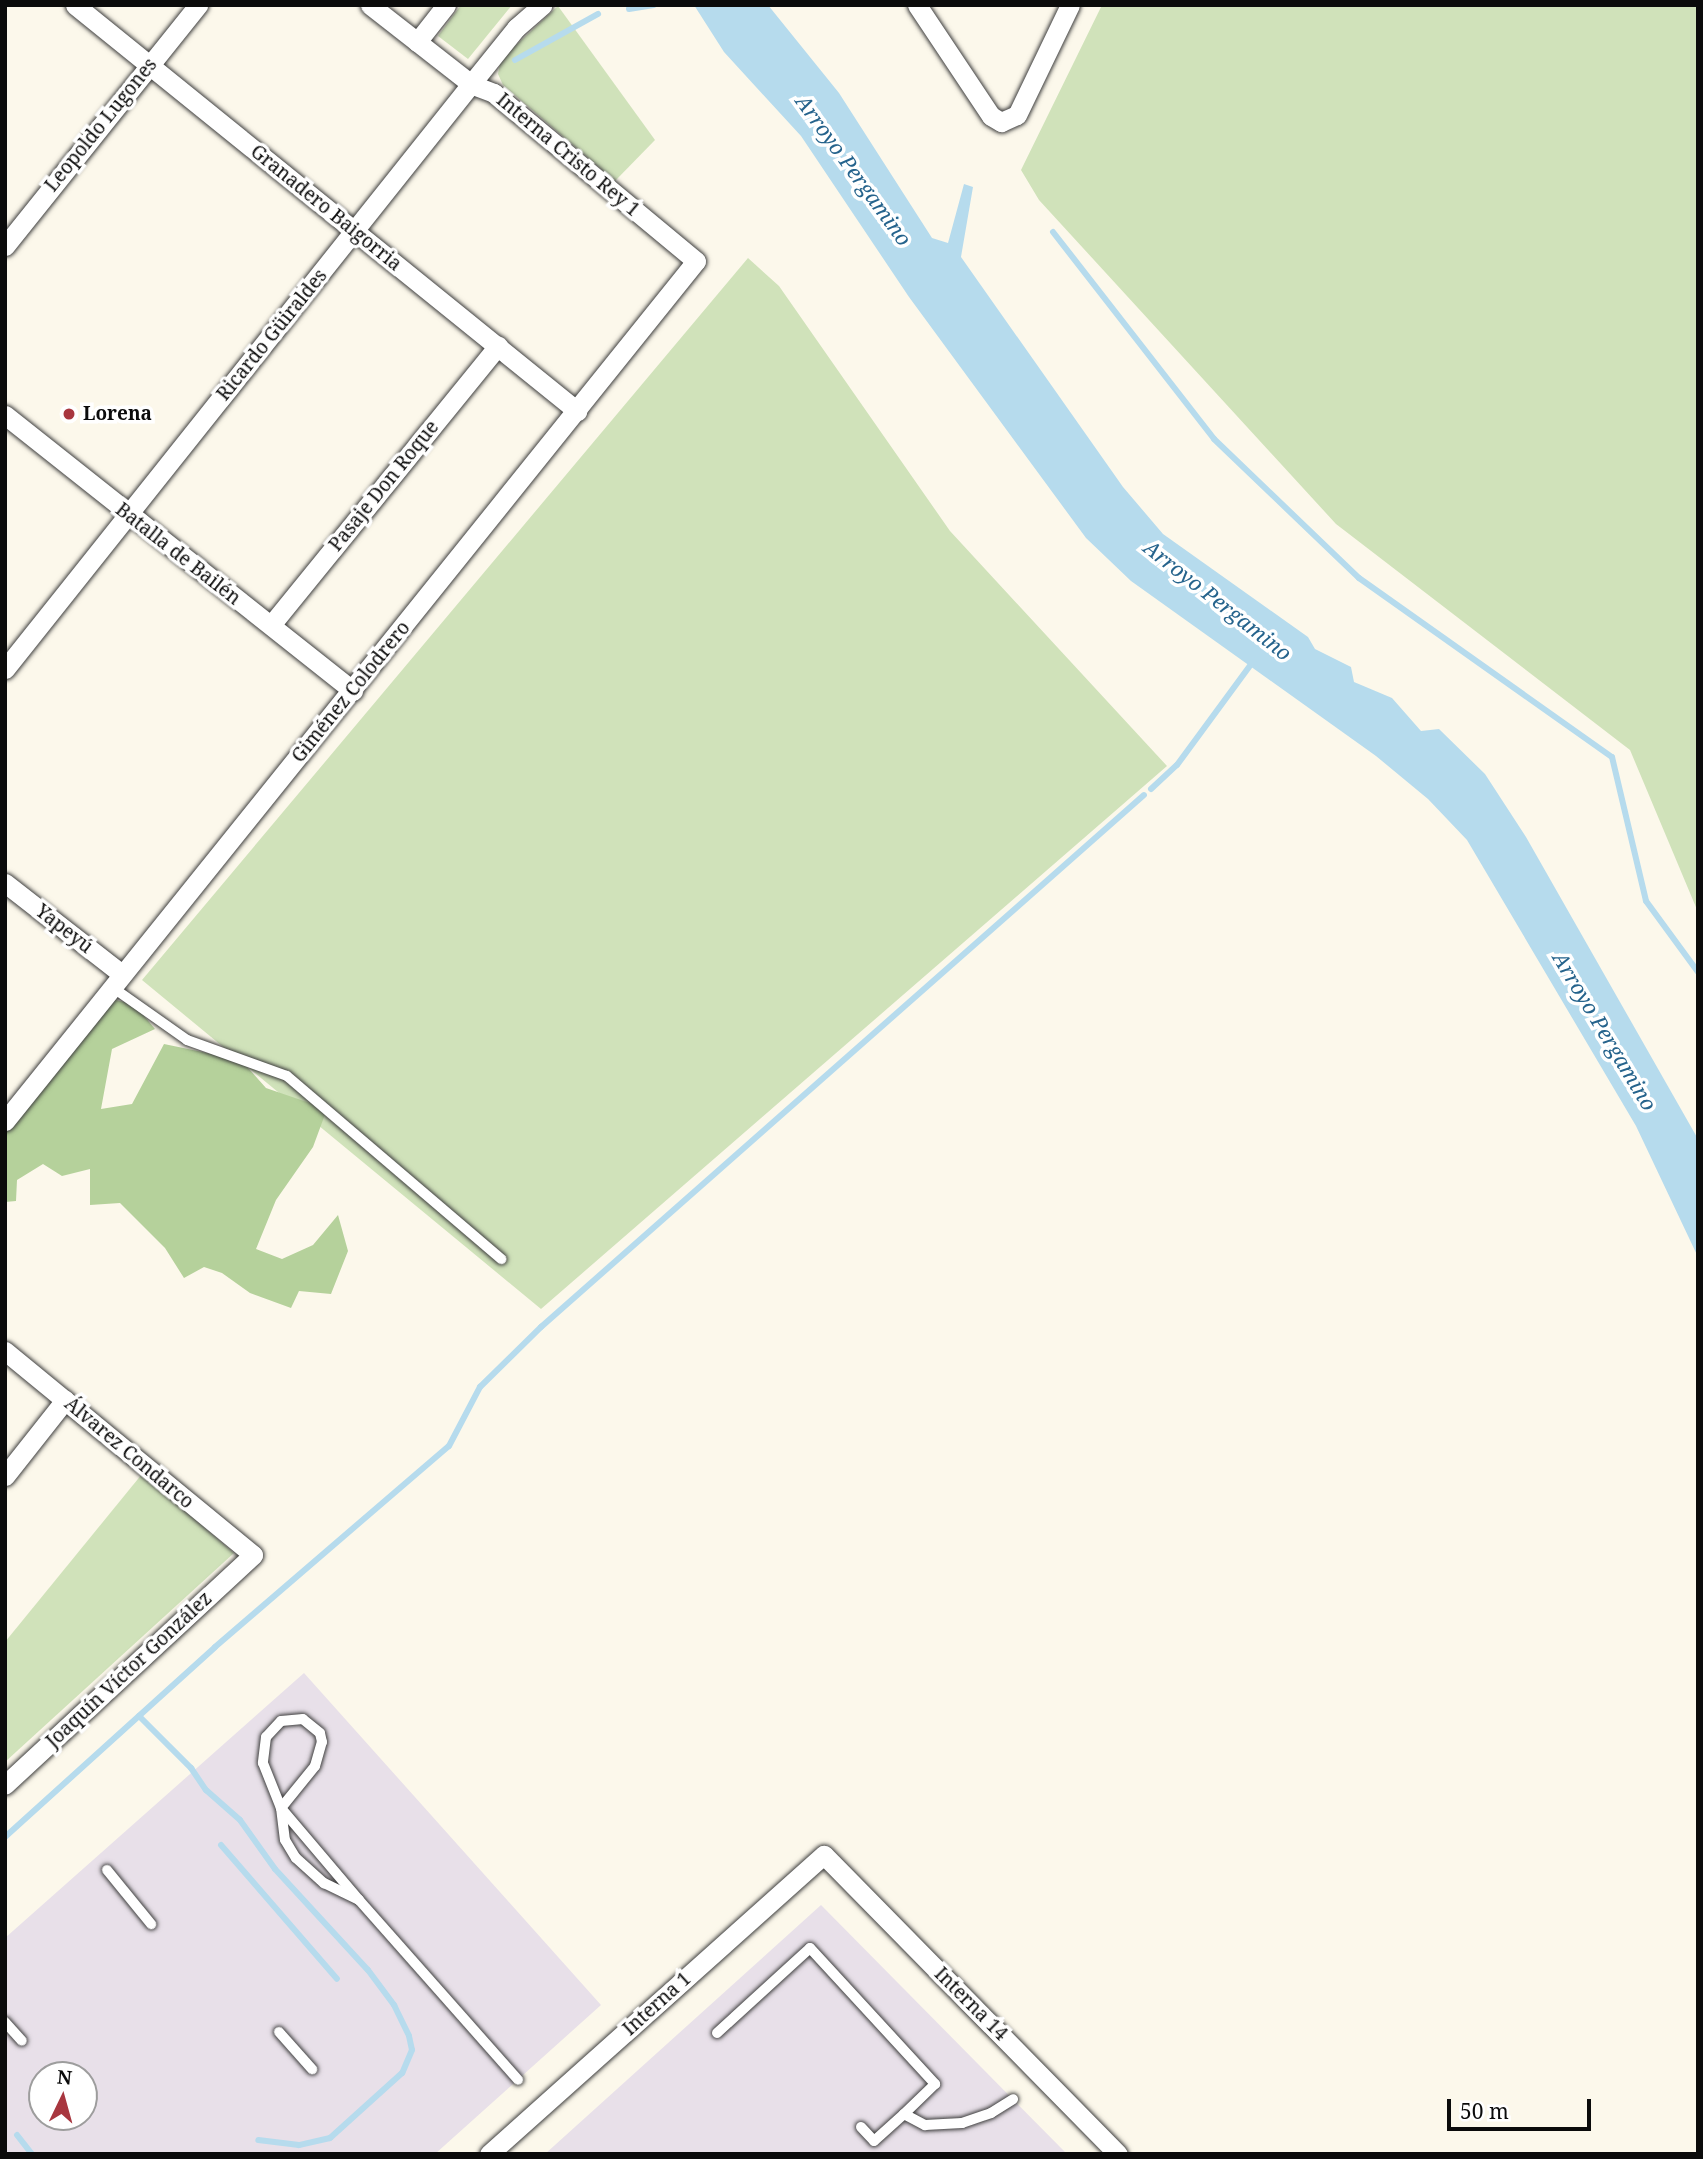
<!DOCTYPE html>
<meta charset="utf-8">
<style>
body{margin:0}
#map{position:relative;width:1703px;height:2159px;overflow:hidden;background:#fcf8eb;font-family:"Noto Serif",serif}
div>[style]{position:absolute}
.industrial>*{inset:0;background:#e8e0e9}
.green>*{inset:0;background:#d0e2ba}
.forest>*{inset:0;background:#b5d19b}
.water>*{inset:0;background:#b6dbed}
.stream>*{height:6px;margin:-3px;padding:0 3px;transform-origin:3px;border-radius:3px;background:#b6dbed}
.roads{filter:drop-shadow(0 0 2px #3e3e3e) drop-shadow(0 0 2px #3e3e3e)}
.service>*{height:10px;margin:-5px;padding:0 5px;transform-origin:5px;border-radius:5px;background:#fff}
.minor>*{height:19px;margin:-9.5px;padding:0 9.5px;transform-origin:9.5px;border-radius:9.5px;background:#fff}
.dots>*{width:19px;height:19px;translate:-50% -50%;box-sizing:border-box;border:4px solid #fff;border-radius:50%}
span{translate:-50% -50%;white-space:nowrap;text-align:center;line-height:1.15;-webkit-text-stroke:7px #fff;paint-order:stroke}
.street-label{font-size:19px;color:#0b0b0b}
.poi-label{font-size:19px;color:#0b0b0b;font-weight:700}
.left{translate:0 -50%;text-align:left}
.water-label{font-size:21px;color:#25638c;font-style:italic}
.frame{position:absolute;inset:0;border:7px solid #0b0b0b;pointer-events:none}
.north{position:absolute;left:28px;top:2061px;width:70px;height:70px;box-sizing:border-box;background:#fff;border:2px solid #9d9d9d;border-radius:50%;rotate:5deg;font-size:19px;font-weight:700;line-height:28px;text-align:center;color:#0b0b0b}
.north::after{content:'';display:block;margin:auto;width:24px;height:32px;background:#a8363f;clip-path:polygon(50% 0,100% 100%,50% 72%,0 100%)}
.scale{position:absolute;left:1447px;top:2099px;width:144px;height:32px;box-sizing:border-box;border:4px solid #0b0b0b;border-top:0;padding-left:9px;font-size:21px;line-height:24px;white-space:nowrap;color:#0b0b0b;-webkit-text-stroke:5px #fff;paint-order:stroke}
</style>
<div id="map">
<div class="industrial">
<div style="clip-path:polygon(evenodd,304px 1673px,601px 2005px,435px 2154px,5px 2154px,5px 1938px,304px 1673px,42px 2075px,84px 2075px,84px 2117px,42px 2117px,42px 2075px)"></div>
<div style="clip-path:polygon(821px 1905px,1067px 2154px,545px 2154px)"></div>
</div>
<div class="green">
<div style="clip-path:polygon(461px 5px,512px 5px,468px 59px,438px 36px)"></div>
<div style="clip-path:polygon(1102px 5px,1698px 5px,1698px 912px,1630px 750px,1336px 524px,1039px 200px,1021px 170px)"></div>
<div style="clip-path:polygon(558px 6px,655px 140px,615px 181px,503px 85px,498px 74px,500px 64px,514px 47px)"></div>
<div style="clip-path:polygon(748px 258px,779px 286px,950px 531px,1167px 766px,541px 1309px,142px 980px)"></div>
<div style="clip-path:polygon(142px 1474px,234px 1553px,5px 1762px,5px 1642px)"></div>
</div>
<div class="forest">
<div style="clip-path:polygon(111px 999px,134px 1004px,155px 1029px,112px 1049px,101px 1109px,132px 1104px,164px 1044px,241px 1060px,266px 1088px,327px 1109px,313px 1147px,276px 1200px,256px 1249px,282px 1259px,313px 1245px,338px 1215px,348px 1251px,331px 1294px,299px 1291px,291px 1308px,250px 1293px,222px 1273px,204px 1267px,184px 1278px,165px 1248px,120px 1203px,90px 1205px,90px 1169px,62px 1176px,43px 1164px,17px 1180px,16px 1201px,5px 1202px,5px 1124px)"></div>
</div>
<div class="water">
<div style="clip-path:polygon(694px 5px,768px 5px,839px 93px,932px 238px,948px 243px,964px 184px,973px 187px,961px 257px,1123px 487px,1163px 534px,1308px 637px,1315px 649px,1351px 667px,1354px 682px,1392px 698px,1421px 731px,1439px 729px,1485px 774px,1526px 837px,1698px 1139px,1698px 1257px,1636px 1126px,1467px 840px,1428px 799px,1376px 756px,1131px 581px,1086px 538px,909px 297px,801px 136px,724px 52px)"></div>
</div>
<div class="stream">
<div style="left:629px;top:9px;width:25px;rotate:-9deg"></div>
<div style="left:515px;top:60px;width:95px;rotate:-29deg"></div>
<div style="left:1053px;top:232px;width:262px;rotate:52.1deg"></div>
<div style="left:1214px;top:439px;width:201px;rotate:43.8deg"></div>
<div style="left:1359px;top:578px;width:310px;rotate:35.3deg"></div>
<div style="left:1612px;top:757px;width:148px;rotate:76.7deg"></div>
<div style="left:1646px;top:901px;width:88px;rotate:53.8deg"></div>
<div style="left:1151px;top:789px;width:35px;rotate:-43deg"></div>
<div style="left:1177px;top:765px;width:130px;rotate:-53.7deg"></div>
<div style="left:139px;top:1716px;width:74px;rotate:45deg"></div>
<div style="left:191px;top:1768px;width:27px;rotate:56deg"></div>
<div style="left:206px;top:1790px;width:45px;rotate:41.4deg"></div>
<div style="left:240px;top:1820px;width:60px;rotate:54.5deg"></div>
<div style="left:275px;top:1869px;width:137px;rotate:47.4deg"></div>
<div style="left:368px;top:1970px;width:44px;rotate:53.4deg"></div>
<div style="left:394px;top:2005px;width:34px;rotate:64deg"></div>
<div style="left:409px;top:2036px;width:14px;rotate:78deg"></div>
<div style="left:412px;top:2050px;width:25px;rotate:113deg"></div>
<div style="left:402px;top:2073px;width:97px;rotate:137.9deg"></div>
<div style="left:330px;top:2138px;width:32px;rotate:167deg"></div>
<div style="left:299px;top:2145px;width:41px;rotate:-173deg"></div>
<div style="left:5px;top:1837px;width:283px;rotate:-42.1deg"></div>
<div style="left:215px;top:1647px;width:308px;rotate:-40.7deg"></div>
<div style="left:449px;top:1446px;width:67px;rotate:-62.3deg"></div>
<div style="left:480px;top:1387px;width:86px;rotate:-44.5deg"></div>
<div style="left:541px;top:1327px;width:804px;rotate:-41.42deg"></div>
<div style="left:221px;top:1845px;width:177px;rotate:49.1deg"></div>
<div style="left:17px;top:2135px;width:24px;rotate:52deg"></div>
</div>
<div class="roads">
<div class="service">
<div style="left:112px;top:987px;width:92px;rotate:35.2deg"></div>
<div style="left:187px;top:1040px;width:106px;rotate:19.8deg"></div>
<div style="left:287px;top:1076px;width:282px;rotate:40.5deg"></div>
<div style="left:107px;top:1870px;width:70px;rotate:50.8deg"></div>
<div style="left:359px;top:1900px;width:121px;rotate:-130.3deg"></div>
<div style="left:281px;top:1808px;width:54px;rotate:-51deg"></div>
<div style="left:315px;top:1766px;width:25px;rotate:-74deg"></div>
<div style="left:322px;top:1742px;width:9px;rotate:-103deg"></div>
<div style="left:320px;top:1733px;width:22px;rotate:-141deg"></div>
<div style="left:303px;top:1719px;width:22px;rotate:175deg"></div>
<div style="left:281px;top:1721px;width:22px;rotate:133deg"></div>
<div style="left:266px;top:1737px;width:26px;rotate:97deg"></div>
<div style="left:263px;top:1763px;width:48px;rotate:68.2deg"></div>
<div style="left:281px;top:1808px;width:32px;rotate:83deg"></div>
<div style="left:285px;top:1840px;width:21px;rotate:59deg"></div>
<div style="left:296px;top:1858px;width:38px;rotate:42deg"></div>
<div style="left:324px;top:1883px;width:39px;rotate:26deg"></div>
<div style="left:359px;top:1900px;width:240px;rotate:48.5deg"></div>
<div style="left:5px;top:2022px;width:25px;rotate:48deg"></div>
<div style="left:279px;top:2032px;width:50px;rotate:48.3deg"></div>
<div style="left:717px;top:2033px;width:126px;rotate:-42.4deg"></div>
<div style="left:810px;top:1948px;width:185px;rotate:47.4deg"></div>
<div style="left:935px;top:2084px;width:43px;rotate:135.9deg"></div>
<div style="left:861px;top:2127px;width:19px;rotate:47deg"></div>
<div style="left:874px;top:2141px;width:40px;rotate:-42deg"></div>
<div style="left:904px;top:2114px;width:24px;rotate:28deg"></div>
<div style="left:925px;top:2125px;width:37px;rotate:-3deg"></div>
<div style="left:962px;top:2123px;width:31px;rotate:-19deg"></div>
<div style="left:991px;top:2113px;width:26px;rotate:-32deg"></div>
</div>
<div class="minor">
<div style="left:75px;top:5px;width:646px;rotate:38.96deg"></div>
<div style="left:917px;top:5px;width:133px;rotate:56.3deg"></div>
<div style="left:991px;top:116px;width:12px;rotate:31deg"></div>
<div style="left:1001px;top:122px;width:17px;rotate:-24deg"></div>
<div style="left:1017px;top:115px;width:122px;rotate:-64.3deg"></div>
<div style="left:417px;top:42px;width:47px;rotate:-51.9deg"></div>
<div style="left:5px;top:246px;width:309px;rotate:-51.3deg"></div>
<div style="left:5px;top:415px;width:444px;rotate:38.4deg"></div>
<div style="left:271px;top:625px;width:360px;rotate:-50.9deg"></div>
<div style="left:5px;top:669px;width:748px;rotate:-51.46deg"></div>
<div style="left:471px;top:84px;width:72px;rotate:-51.2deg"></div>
<div style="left:516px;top:28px;width:35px;rotate:-41deg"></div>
<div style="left:5px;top:883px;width:148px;rotate:37.9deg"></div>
<div style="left:5px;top:1121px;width:1103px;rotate:-51.22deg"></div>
<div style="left:696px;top:261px;width:263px;rotate:-140.3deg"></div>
<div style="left:494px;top:93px;width:25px;rotate:-159deg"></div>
<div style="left:471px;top:84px;width:128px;rotate:-142deg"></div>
<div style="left:5px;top:1351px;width:321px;rotate:39.4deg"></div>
<div style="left:253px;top:1555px;width:338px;rotate:137.2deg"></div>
<div style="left:5px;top:1476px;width:97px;rotate:-51.7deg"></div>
<div style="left:489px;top:2154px;width:449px;rotate:-41.8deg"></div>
<div style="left:824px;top:1855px;width:419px;rotate:45.5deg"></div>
</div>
</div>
<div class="dots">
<div style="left:69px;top:414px;background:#a8363f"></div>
</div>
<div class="street-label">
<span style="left:101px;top:125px;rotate:-51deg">Leopoldo Lugones</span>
<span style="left:568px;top:155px;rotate:40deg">Interna Cristo Rey 1</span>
<span style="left:326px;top:208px;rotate:39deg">Granadero Baigorria</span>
<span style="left:272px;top:335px;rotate:-51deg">Ricardo Güiraldes</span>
<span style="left:384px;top:486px;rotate:-51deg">Pasaje Don Roque</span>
<span style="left:178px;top:554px;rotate:38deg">Batalla de Bailén</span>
<span style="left:351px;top:692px;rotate:-51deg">Giménez Colodrero</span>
<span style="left:64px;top:929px;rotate:38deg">Yapeyú</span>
<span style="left:129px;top:1453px;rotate:40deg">Álvarez Condarco</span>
<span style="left:129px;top:1670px;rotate:-43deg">Joaquín Víctor González</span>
<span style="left:657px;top:2004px;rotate:-42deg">Interna 1</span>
<span style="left:971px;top:2004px;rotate:45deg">Interna 14</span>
</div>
<div class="poi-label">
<span class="left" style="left:83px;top:414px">Lorena</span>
</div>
<div class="water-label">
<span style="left:854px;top:170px;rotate:54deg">Arroyo Pergamino</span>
<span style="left:1218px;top:600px;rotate:38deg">Arroyo Pergamino</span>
<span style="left:1605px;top:1031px;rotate:59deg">Arroyo Pergamino</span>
</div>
<div class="frame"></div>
<div class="north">N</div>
<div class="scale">50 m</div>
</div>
